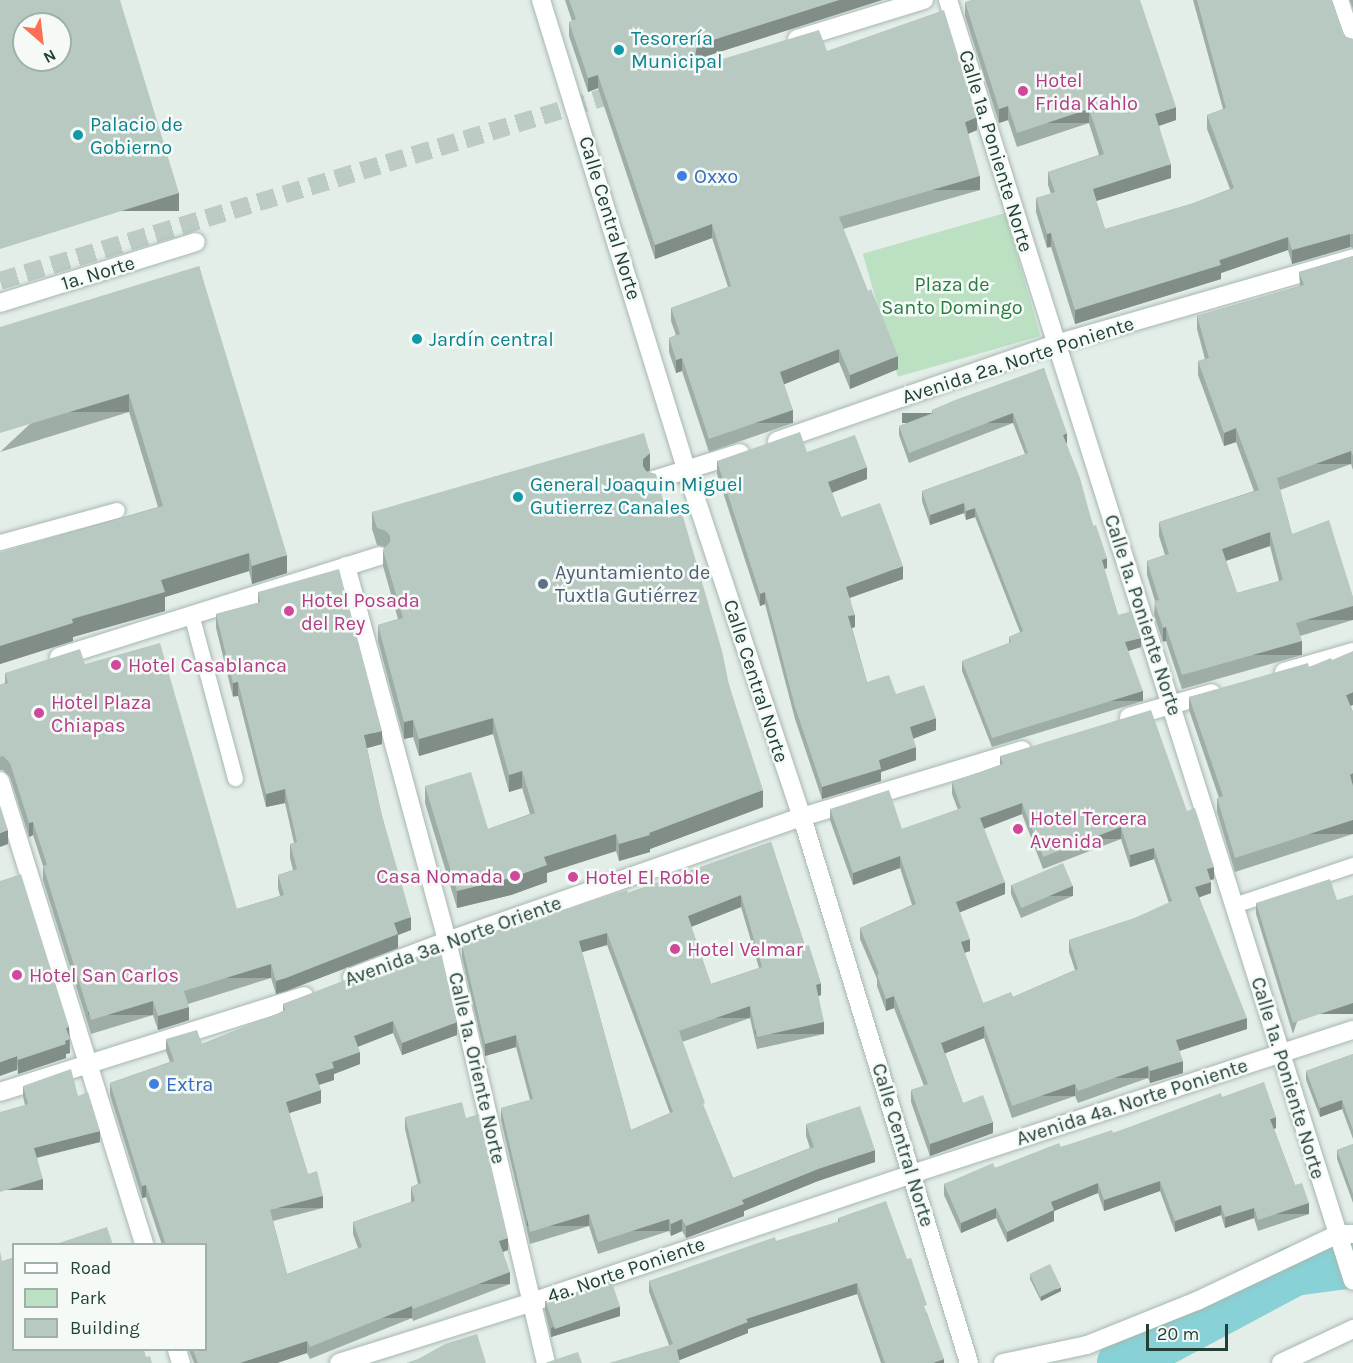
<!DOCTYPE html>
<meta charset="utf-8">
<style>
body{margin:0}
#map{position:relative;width:1353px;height:1363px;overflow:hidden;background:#e4eee9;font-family:Karla,sans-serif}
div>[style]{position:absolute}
.green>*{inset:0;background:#bbe1c2;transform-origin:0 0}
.river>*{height:50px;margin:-25px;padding:0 25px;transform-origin:25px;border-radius:25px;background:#88d1d6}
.street-tunnel>*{height:18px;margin-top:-9px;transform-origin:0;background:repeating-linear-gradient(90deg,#bdcbc5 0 18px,transparent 0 27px)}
.roads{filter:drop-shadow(0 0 2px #a6b7b0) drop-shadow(0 0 2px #a6b7b0)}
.lane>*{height:15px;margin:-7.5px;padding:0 7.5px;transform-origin:7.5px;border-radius:7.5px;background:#fff}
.street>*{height:18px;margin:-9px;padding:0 9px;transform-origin:9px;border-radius:9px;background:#fff}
.secondary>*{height:18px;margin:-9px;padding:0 9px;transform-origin:9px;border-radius:9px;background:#fff}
.wall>*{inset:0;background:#9eada6}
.shaded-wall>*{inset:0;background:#818d87;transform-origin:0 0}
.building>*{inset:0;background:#b8c9c1;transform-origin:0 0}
.dots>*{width:16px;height:16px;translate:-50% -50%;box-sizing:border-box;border:3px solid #f5faf7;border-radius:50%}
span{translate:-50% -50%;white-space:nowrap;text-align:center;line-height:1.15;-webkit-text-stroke:5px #f5faf7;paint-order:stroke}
.culture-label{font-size:20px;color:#0d838f}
.left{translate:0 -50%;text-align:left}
.hotel-label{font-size:20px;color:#b23c85}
.right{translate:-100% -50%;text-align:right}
.street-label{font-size:20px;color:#214136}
.shop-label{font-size:20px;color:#366cbe}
.park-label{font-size:20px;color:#297b42}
.service-label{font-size:20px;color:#4e5e75}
.legend{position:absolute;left:12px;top:1243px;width:195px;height:108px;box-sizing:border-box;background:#f5faf7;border:2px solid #a0b0aa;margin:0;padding:8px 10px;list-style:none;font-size:18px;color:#214136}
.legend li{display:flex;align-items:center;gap:12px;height:30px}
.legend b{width:30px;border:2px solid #a0b0aa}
.north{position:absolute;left:12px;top:12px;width:60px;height:60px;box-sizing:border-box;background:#f5faf7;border:2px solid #a0b0aa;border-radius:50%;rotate:152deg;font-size:16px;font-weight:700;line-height:24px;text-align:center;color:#214136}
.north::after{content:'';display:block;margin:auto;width:21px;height:27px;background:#fb7055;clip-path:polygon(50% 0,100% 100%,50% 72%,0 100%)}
.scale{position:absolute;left:1146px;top:1324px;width:82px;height:27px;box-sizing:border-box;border:3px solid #214136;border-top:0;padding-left:8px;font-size:18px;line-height:21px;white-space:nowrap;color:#214136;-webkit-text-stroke:4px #f5faf7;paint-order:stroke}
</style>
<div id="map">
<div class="green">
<div style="left:1005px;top:213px;width:128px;height:148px;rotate:74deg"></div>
</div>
<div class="river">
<div style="left:1122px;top:1363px;width:195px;rotate:-28.1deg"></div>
<div style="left:1294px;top:1271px;width:60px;rotate:-7.7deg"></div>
</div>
<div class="street-tunnel">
<div style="left:0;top:281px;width:652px;rotate:-16.93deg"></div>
</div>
<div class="roads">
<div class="lane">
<div style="left:0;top:542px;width:121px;rotate:-15.3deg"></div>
<div style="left:191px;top:614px;width:170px;rotate:75deg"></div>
<div style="left:1234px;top:905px;width:126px;rotate:-18.6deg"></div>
</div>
<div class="street">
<div style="left:797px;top:39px;width:133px;rotate:-17.1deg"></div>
<div style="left:0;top:303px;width:205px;rotate:-17.3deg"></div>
<div style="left:777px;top:441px;width:295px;rotate:-19.2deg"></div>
<div style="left:1056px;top:344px;width:309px;rotate:-16.1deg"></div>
<div style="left:654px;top:480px;width:90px;rotate:-17.4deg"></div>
<div style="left:346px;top:566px;width:388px;rotate:74.9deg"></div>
<div style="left:447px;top:941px;width:433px;rotate:76.8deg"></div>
<div style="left:59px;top:657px;width:336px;rotate:-17.5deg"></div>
<div style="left:1284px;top:672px;width:72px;rotate:-16.2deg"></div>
<div style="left:1129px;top:717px;width:86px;rotate:-16.1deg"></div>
<div style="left:0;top:781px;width:485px;rotate:72.7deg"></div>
<div style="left:352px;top:977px;width:102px;rotate:-20.8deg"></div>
<div style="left:447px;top:941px;width:376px;rotate:-19.3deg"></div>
<div style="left:802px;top:817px;width:230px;rotate:-16.9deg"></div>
<div style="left:0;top:1092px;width:319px;rotate:-17.5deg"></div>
<div style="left:177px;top:1350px;width:14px;rotate:73deg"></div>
<div style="left:339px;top:1363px;width:202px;rotate:-17.5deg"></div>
<div style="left:532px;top:1302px;width:401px;rotate:-18.6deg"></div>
<div style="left:912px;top:1174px;width:464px;rotate:-18.1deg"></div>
<div style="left:1003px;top:1363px;width:86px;rotate:-12.1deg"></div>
<div style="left:1087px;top:1345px;width:118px;rotate:-21.8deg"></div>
<div style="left:1197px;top:1301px;width:156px;rotate:-25.4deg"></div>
<div style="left:1338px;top:1234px;width:15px"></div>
<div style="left:1281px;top:1363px;width:80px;rotate:-25.3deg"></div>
</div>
<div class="secondary">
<div style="left:541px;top:0;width:494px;rotate:72.8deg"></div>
<div style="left:687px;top:472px;width:364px;rotate:71.6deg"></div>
<div style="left:802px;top:817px;width:571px;rotate:72.99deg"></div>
<div style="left:948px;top:0;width:1343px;rotate:72.46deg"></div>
<div style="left:1339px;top:0;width:44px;rotate:71.6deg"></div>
</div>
</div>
<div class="wall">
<div style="clip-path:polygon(565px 0,882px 0,698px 59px,703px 63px,709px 63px,827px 51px,977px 130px,968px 134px,980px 190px,843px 229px,898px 369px,850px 389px,839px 362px,784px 384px,793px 423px,709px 452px,682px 371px,676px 373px,669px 352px,669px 338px,676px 335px,671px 321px,671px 308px,728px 287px,712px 238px,655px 259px,598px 88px,588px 92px,569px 36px,569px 22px,572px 21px)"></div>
<div style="clip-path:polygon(1193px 0,1332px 0,1343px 32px,1346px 37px,1353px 39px,1353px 248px,1350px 247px,1292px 264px,1288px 250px,1221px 273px,1221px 279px,1075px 324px,1051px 247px,1047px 248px,1036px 212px,1036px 198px,1051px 194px,1048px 185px,1048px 172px,1099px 155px,1089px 123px,1017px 147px,1008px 120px,999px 123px,965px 16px,965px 2px,1176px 120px,1159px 126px,1171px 178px,1096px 201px,1105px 229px,1191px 204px,1230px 189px,1207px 129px,1207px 115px,1223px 109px)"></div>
<div style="clip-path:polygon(1350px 0,1353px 0,1353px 9px)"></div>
<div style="clip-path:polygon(evenodd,1353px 256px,1353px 470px,1351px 464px,1280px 490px,1292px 534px,1353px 597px,1353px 620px,1300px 636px,1302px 655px,1182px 689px,1166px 641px,1163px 642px,1154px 615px,1155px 601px,1147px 575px,1147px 561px,1165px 555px,1159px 536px,1159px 522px,1254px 491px,1236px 442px,1224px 446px,1198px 375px,1198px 361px,1205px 359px,1197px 329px,1197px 316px,1300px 286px,1299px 272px,1353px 256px,1270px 546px,1279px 581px,1237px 593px,1226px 561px,1270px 546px)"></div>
<div style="clip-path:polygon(199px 266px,287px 573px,252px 584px,249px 571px,165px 597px,165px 611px,73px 637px,73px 641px,0 664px,0 553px,158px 507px,129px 412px,0 452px)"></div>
<div style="clip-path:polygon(1044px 368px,1067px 443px,1066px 443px,1107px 568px,1104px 569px,1118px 615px,1141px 647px,1128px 651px,1143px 701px,992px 747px,962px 671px,962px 661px,1009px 643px,1009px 637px,1020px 632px,975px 517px,966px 520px,964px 513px,930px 525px,922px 501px,922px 491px,1025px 454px,1013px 423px,909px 463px,899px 435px,899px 426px,932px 414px,932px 410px)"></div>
<div style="clip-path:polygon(807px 452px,867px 479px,832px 493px,841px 517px,903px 579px,850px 598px,855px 627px,852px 628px,867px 682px,896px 694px,936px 730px,913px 738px,916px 760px,881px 772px,881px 781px,822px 799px,795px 719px,765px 604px,760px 606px,717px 474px,717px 461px)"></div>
<div style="clip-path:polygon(650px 470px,648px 472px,668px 518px,729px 685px,763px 807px,650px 849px,650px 852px,619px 861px,616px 851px,547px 873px,547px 882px,511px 895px,457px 908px,425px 803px,425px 786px,488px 829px,530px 814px,522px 788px,509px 792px,493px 734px,419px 756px,413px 737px,404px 739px,378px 641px,378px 625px,398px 619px,383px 566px,383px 550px,385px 547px,377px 545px,372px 529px,372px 512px)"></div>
<div style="clip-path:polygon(258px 592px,382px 744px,367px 748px,381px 812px,411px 930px,398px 935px,398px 948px,286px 991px,276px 994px,271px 978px,188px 1004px,189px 1020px,158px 1030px,153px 1015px,91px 1034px,43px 880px,43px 866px,33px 835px,29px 837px,10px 777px,3px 770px,0 770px,0 685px,5px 683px,5px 673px,85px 664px,237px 909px,280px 896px,278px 888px,278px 875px,293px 870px,290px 858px,290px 844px,294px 843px,285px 803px,266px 807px,238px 696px,233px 697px,216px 628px,216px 614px,258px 603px)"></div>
<div style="clip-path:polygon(1332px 660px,1353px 712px,1353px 834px,1235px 872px,1217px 812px,1217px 798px,1219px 798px,1189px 710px,1189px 697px,1309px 667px)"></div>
<div style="clip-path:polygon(evenodd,1000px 756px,1187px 811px,1214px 879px,1210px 880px,1211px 893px,1199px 897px,1247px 1029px,1179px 1051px,1183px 1073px,1150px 1083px,1148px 1078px,1078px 1103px,1075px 1096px,1012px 1118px,984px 1038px,945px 1053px,963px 1103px,993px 1133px,930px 1156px,911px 1102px,911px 1090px,924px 1086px,894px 1008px,886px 1011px,877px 986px,877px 979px,860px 939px,860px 928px,912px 905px,900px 868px,853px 885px,830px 820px,830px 809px,902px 829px,958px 810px,952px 794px,952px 782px,1000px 765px,1000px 756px,1022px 814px,1043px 869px,1121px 839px,1130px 867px,1154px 859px,1169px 903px,1135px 918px,1069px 940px,1069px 952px,1075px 970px,1013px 997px,983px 1003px,964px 953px,970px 951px,959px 912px,1005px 894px,984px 829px,1022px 814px)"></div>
<div style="clip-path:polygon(evenodd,771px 842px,821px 995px,818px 996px,824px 1034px,757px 1049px,750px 1018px,682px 1042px,705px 1110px,733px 1178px,810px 1148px,806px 1136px,806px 1124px,875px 1162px,818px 1181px,744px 1211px,744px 1216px,686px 1238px,682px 1231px,671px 1236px,669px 1231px,598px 1254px,589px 1226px,530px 1244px,501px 1120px,501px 1108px,530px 1100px,516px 1047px,485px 1056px,462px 957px,462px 945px,495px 934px,495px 931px,628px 893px,771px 842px,741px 907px,759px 968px,711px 984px,691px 927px,741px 907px,771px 842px,607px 945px,670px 1113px,631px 1130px,582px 952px,607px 945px)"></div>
<div style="clip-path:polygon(0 881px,69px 1027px,70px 1053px,66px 1054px,66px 1058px,18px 1074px)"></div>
<div style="clip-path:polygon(1011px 885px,1073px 896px,1021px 918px,1011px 894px)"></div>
<div style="clip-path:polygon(1337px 900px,1293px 1034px,1256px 914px,1256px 903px)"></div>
<div style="clip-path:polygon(422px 959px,457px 1035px,402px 1055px,393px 1033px,358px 1047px,360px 1064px,334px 1074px,334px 1080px,319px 1085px,321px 1103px,289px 1113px,308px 1174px,323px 1208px,273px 1221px,287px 1274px,358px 1248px,353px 1234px,353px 1222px,411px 1202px,411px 1187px,418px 1184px,405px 1129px,405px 1117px,466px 1118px,508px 1250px,503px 1252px,510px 1284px,413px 1321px,412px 1318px,310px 1359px,307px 1353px,277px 1363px,194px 1363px,189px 1350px,206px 1350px,206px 1245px,162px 1245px,146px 1197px,142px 1198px,110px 1095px,110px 1083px,170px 1062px,166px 1051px,166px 1039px,202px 1044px,277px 1014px,283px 1011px,283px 1004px,407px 960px)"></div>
<div style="clip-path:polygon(1353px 1054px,1353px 1139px,1342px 1109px,1320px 1117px,1306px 1080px,1306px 1071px)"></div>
<div style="clip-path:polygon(23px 1086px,78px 1096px,100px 1142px,37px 1158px,43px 1190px,23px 1096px)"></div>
<div style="clip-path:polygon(1222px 1097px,1276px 1128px,1274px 1129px,1295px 1185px,1309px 1214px,1258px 1231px,1254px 1218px,1225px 1228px,1221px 1215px,1175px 1232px,1160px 1191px,1104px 1211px,1098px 1193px,1054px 1211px,1054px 1221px,1007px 1242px,996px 1218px,961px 1233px,944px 1195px,944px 1184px,1061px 1147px,1113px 1133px)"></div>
<div style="clip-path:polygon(1353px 1144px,1353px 1203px,1337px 1159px,1337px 1150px)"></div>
<div style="clip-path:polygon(838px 1218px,927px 1313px,944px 1363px,881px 1363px,857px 1294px,748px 1329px,748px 1333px,680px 1360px,669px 1345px,649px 1292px,649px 1281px,838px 1222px)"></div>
<div style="clip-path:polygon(1030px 1275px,1061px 1291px,1041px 1301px,1030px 1279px)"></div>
<div style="clip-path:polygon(545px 1301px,620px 1316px,551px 1337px,545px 1311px)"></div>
</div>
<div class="shaded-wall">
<div style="clip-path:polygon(839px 0,882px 0,697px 59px,695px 56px,697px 45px)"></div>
<div style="clip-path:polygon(598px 75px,598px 88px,588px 92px,588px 78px)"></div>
<div style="clip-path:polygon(1008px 106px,1008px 120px,999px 123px,999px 109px)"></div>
<div style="clip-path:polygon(1176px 107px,1176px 120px,1155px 127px,1155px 114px)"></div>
<div style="left:1089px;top:109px;width:14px;height:76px;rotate:90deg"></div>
<div style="clip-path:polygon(977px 117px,977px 130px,965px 135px,965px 122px)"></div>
<div style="clip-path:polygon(1171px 164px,1171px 178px,1093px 202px,1093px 189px)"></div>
<div style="left:980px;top:176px;width:14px;height:147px;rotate:90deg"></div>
<div style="left:179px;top:193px;width:18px;height:188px;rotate:90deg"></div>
<div style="clip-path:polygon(712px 224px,712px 238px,655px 259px,655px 245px)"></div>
<div style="left:1051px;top:233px;width:14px;height:4px;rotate:90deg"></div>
<div style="clip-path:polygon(1350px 234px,1350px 247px,1292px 264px,1292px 250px)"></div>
<div style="clip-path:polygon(1288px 237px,1288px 250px,1221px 273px,1221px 279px,1075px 324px,1075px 310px)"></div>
<div style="clip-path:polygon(839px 349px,839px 362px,780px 386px,780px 372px)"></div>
<div style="clip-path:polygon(898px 356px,898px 369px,850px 389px,850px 375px)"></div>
<div style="clip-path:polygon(682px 358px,682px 371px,676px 373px,676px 360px)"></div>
<div style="left:129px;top:394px;width:18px;height:135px;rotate:90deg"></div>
<div style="left:793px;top:410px;width:13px;height:89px;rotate:90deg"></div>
<div style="left:1013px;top:413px;width:10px;height:111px;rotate:90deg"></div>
<div style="clip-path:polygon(1236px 428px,1236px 442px,1224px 446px,1224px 433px)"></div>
<div style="clip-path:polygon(1067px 433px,1067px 443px,1063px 444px,1063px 435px)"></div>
<div style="left:1351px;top:451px;width:13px;height:79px;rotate:90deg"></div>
<div style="clip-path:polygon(650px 453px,650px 470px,643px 476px,643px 459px)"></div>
<div style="clip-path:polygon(867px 467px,867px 479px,828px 494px,828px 482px)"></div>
<div style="clip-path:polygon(964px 503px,964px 513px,930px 525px,930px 515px)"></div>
<div style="clip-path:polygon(975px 508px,975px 517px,966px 520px,966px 511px)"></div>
<div style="clip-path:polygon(1270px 532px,1270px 546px,1222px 562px,1222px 549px)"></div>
<div style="clip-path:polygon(249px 553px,249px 571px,165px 597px,165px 611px,73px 637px,73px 641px,0 664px,0 646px,72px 619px,161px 580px)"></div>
<div style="clip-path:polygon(287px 555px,287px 573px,252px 584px,252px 566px)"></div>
<div style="clip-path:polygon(1107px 558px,1107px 568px,1102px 570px,1102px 560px)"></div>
<div style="clip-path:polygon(903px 566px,903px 579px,846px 599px,846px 587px)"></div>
<div style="clip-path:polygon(765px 592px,765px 604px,760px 606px,760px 594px)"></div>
<div style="left:1353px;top:606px;width:14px;height:59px;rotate:90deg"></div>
<div style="clip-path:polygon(855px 615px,855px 627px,848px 629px,848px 616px)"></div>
<div style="left:1166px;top:627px;width:14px;height:3px;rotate:90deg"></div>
<div style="clip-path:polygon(1141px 638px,1141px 647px,1125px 652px,1125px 642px)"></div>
<div style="left:1302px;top:641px;width:14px;height:125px;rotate:90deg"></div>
<div style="left:238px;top:682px;width:14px;height:5px;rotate:90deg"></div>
<div style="left:1143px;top:691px;width:10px;height:158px;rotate:90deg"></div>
<div style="clip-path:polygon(1353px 692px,1353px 705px,1346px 708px,1346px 695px)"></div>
<div style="clip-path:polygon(493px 718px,493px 734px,419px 756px,419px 739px)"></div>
<div style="clip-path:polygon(936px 718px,936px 730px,910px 740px,910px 727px)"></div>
<div style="clip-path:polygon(413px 720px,413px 737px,404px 739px,404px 722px)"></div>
<div style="clip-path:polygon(382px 731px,382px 744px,364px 749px,364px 735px)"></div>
<div style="clip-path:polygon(916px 747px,916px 760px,881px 772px,881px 781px,822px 799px,822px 787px,879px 760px)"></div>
<div style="clip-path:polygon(522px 771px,522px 788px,509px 792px,509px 775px)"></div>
<div style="clip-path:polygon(1353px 773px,1353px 787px,1350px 775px)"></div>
<div style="clip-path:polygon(285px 789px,285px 803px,266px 807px,266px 794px)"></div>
<div style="clip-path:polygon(763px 790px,763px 807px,650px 849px,650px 852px,619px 861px,619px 844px)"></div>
<div style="clip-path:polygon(1022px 803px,1022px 814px,980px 830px,980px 818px)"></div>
<div style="left:1353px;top:820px;width:14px;height:124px;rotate:90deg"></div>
<div style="clip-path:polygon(33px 822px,33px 835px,29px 837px,29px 823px)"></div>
<div style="left:1121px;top:827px;width:12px;height:84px;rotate:90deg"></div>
<div style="clip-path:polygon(8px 830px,8px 844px,0 847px,0 833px)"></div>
<div style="clip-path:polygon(616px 834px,616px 851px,547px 873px,547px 882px,511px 895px,457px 908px,457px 891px,544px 857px)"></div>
<div style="clip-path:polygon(1154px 848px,1154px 859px,1130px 867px,1130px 855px)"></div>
<div style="clip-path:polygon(900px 856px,900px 868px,853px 885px,853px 873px)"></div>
<div style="clip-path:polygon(1214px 867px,1214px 879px,1207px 881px,1207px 869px)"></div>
<div style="clip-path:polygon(1005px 882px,1005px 894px,956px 914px,956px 902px)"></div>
<div style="clip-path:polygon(1211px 882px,1211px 893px,1195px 899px,1195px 887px)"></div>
<div style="left:1073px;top:886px;width:10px;height:56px;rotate:90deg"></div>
<div style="clip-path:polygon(741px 895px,741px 907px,688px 928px,688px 916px)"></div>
<div style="clip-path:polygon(411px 917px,411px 930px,398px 935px,398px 948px,286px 991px,276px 994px,276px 981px,394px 923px)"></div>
<div style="clip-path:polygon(607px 933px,607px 945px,579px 953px,579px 941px)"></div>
<div style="clip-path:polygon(970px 939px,970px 951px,961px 954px,961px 942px)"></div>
<div style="left:271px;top:964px;width:14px;height:91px;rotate:90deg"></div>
<div style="clip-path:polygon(821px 983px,821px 995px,816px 997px,816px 985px)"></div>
<div style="clip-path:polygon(894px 996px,894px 1008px,886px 1011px,886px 999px)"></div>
<div style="left:153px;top:1001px;width:14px;height:65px;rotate:90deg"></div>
<div style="left:1353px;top:1003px;width:11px;height:63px;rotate:90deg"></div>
<div style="left:750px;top:1006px;width:12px;height:75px;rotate:90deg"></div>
<div style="clip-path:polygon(189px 1007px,189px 1020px,158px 1030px,158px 1016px)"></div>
<div style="clip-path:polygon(1247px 1018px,1247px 1029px,1176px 1052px,1176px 1040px)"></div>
<div style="clip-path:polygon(393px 1021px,393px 1033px,354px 1048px,354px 1036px)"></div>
<div style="clip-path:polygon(457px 1022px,457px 1035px,402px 1055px,402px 1043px)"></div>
<div style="left:824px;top:1022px;width:12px;height:69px;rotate:90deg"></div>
<div style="clip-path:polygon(984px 1026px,984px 1038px,941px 1055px,941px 1043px)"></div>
<div style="clip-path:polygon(69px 1027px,70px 1053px,66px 1054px,66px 1058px,18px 1074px,18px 1060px,66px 1028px)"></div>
<div style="clip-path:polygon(516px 1035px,516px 1047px,485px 1056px,485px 1044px)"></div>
<div style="clip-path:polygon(360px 1052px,360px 1064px,334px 1074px,334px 1080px,315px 1086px,315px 1074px,332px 1062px)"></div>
<div style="clip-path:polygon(17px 1056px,17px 1070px,0 1076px,0 1062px)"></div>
<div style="clip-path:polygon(1183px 1061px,1183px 1073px,1150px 1083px,1150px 1071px)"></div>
<div style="left:1148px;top:1066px;width:12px;height:74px;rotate:90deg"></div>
<div style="left:1075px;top:1084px;width:12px;height:67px;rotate:90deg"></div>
<div style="clip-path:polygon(321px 1090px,321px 1103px,286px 1114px,286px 1102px)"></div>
<div style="clip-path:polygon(1342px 1100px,1342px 1109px,1320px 1117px,1320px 1108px)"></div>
<div style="clip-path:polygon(1276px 1117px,1276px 1128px,1270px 1130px,1270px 1119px)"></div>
<div style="clip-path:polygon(993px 1122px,993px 1133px,930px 1156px,930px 1144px)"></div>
<div style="clip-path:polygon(100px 1131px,100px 1142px,34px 1158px,34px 1148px)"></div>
<div style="clip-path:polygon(875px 1150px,875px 1162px,818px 1181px,744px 1211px,744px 1216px,686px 1238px,686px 1226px,742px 1200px,818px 1169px)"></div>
<div style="left:43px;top:1179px;width:11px;height:45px;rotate:90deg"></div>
<div style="clip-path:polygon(1160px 1181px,1160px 1191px,1104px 1211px,1104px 1200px)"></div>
<div style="clip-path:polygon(1098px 1183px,1098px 1193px,1054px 1211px,1054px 1221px,1007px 1242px,1007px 1232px,1051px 1202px)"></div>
<div style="clip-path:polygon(146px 1185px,146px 1197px,142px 1198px,142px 1186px)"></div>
<div style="left:323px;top:1196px;width:12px;height:55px;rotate:90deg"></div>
<div style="left:1309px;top:1203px;width:11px;height:54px;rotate:90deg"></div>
<div style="clip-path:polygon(1221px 1205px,1221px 1215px,1175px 1232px,1175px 1221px)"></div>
<div style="clip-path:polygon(996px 1208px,996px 1218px,961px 1233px,961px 1223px)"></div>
<div style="clip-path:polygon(1254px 1208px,1254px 1218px,1225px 1228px,1225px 1217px)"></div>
<div style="left:589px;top:1214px;width:12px;height:62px;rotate:90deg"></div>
<div style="left:669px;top:1219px;width:12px;height:75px;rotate:90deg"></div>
<div style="clip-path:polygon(682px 1219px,682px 1231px,671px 1236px,671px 1224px)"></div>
<div style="clip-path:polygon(508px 1238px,508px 1250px,499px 1253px,499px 1241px)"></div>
<div style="left:510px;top:1272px;width:12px;height:104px;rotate:90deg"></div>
<div style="clip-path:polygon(857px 1283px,857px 1294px,748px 1329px,748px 1333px,677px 1361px,677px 1350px,746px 1319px)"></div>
<div style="clip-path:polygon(1061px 1287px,1061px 1291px,1041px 1301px,1041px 1297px)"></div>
<div style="left:412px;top:1306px;width:12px;height:110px;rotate:90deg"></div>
<div style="clip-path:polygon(620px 1306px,620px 1316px,551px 1337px,551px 1328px)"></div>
<div style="clip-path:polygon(307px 1341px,307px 1353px,277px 1363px,240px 1363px)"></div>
<div style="clip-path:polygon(944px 1359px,944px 1363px,933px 1363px)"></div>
</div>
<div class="building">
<div style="clip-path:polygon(evenodd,0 0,120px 0,179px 193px,0 249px,0 0,24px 24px,60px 24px,60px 60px,24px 60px,24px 24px)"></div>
<div style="clip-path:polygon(569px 0,839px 0,697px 45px,695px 56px,703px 63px,709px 63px,819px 30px,827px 51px,944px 10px,977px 117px,965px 122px,980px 176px,839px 217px,868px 291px,871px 289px,898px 356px,850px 375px,839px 349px,780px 372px,793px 410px,709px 439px,682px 358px,676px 360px,669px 338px,680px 334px,671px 308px,731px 286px,712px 224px,655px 245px,598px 75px,588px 78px,569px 22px,576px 19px)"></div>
<div style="clip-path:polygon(971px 0,1140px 0,1176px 107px,1155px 114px,1171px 164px,1093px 189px,1105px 229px,1191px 204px,1234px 188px,1207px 115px,1226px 108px,1197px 0,1332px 0,1343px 32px,1346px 37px,1353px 39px,1353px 234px,1350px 234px,1292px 250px,1288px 237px,1219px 260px,1221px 265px,1075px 310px,1051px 233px,1047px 234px,1036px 198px,1055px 192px,1048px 172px,1104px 154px,1089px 109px,1017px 133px,1008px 106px,999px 109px,965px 2px)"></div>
<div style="clip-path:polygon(evenodd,1353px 256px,1353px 456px,1351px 451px,1277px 478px,1292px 534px,1329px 520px,1353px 597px,1353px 606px,1296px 623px,1302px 641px,1182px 675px,1166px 627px,1163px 628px,1154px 601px,1159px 600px,1147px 561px,1169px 554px,1159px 522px,1259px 490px,1236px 428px,1224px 433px,1198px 361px,1209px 358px,1197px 316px,1304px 285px,1299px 272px,1353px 256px,1270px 532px,1283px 580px,1237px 593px,1222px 549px,1270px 532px)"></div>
<div style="clip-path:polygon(199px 266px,287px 555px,252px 566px,249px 553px,161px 580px,165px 592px,72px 619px,73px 623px,0 646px,0 553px,163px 506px,129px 394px,0 433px,0 327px)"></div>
<div style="clip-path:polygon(1044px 368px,1067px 433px,1063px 435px,1080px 478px,1093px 526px,1096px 525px,1107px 558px,1102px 560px,1118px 615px,1132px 611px,1141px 638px,1125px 642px,1143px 691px,992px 738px,962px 661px,1011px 642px,1009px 637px,1023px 631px,975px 508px,966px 511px,964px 503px,930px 515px,922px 491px,1028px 453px,1013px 413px,909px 453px,899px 426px,933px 413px,932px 410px,955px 400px)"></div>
<div style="clip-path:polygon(800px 432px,807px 452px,855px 435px,867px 467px,828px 482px,841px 517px,880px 503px,903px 566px,846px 587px,855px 615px,848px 616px,867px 682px,889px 675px,896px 694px,924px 685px,936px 718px,910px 727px,916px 747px,879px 760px,881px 769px,822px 787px,795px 707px,765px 592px,760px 594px,717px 461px)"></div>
<div style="clip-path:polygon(644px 433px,650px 453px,643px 459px,643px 466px,646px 471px,656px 474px,668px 518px,682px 513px,722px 651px,729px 685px,763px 790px,649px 833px,650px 835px,619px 844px,616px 834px,544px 857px,547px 865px,511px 878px,457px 891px,425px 786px,471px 772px,488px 829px,535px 813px,522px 771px,509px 775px,493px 718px,419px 739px,413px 720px,404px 722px,378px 625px,403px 618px,383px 550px,390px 542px,390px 536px,386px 531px,377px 528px,372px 512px)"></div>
<div style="clip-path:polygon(339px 569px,382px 731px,364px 735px,381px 812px,411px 917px,394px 923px,398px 934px,286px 978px,276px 981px,271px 964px,184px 991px,189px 1007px,158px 1016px,153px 1001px,91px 1020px,43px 866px,47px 865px,33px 822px,29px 823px,10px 763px,3px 756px,0 757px,0 685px,8px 683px,5px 673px,80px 649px,85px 664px,160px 643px,237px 909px,284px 895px,278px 875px,297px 869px,290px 844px,297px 842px,285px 789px,266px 794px,238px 682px,233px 683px,216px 614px,260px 602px,258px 592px)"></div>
<div style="clip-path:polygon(1353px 651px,1353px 692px,1346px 695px,1353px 712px,1353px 773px,1350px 775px,1353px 786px,1353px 820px,1235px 858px,1217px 798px,1223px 796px,1189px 697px,1308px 663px,1309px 667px,1331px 658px,1332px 660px)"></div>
<div style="clip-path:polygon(evenodd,1151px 710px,1187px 811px,1195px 808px,1214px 867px,1207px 869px,1211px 882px,1195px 887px,1247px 1018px,1176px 1040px,1183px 1061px,1150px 1071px,1148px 1066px,1078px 1091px,1075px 1084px,1012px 1106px,984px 1026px,941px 1043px,963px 1103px,983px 1095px,993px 1122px,930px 1144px,911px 1090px,928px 1084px,894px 996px,886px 999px,877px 975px,879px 974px,860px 928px,916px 904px,900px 856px,853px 873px,830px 809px,889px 790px,902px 829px,961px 808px,952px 782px,1003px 764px,1000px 756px,1151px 710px,1022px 803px,1043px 857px,1121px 827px,1130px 855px,1154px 848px,1172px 901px,1135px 918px,1069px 940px,1078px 969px,1013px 997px,1011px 992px,983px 1003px,961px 942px,970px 939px,956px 902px,1005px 882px,980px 818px,1022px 803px)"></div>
<div style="clip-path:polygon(0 805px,8px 830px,0 833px)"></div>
<div style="clip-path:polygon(evenodd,771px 842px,805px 946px,809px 945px,821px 983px,816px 985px,824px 1022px,757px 1037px,750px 1006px,679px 1031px,705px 1103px,703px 1104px,733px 1178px,814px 1147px,806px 1124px,860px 1106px,875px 1150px,818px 1169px,742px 1200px,744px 1204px,686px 1226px,682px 1219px,671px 1224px,669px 1219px,598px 1242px,589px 1214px,530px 1232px,501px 1108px,533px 1099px,516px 1035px,485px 1044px,462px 945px,496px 933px,495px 931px,627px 890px,628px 893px,771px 842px,741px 895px,762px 967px,711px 984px,688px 916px,741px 895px,771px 842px,607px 933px,673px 1112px,631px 1130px,579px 941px,607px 933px)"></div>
<div style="left:1063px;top:863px;width:25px;height:56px;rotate:67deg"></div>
<div style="clip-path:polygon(21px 874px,69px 1027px,66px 1028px,70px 1039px,65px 1041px,66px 1044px,18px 1060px,17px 1056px,0 1062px,0 881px)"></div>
<div style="clip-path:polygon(1330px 879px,1337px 900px,1353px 895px,1353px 1003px,1293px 1023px,1256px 903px)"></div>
<div style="clip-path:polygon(441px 952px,457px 1022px,402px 1043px,393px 1021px,354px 1036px,360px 1052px,332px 1062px,334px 1068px,315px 1074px,321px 1090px,286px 1102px,308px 1174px,317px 1171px,323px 1196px,270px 1210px,287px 1274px,362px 1247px,353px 1222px,415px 1201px,411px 1187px,421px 1183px,405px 1117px,462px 1102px,466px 1118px,479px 1114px,508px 1238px,499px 1241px,510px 1272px,413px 1309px,412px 1306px,310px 1347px,307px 1341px,240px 1363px,198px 1363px,193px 1350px,206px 1350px,206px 1245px,166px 1245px,146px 1185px,142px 1186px,110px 1083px,174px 1061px,166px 1039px,197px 1030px,202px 1044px,277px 1014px,285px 1010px,283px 1004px,405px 957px,407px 960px,421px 955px,422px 959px)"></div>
<div style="clip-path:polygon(1353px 1054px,1353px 1130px,1342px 1100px,1320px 1108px,1306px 1071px)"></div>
<div style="clip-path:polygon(71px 1069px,78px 1096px,88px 1092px,100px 1131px,34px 1148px,43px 1179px,0 1192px,0 1112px,28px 1104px,23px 1086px)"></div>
<div style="clip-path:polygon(1264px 1082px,1276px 1117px,1270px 1119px,1295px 1185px,1302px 1183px,1309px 1203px,1258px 1220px,1254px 1208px,1225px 1217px,1221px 1205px,1175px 1221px,1160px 1181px,1104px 1200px,1098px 1183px,1051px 1202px,1054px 1210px,1007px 1232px,996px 1208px,961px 1223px,944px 1184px,993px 1163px,995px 1168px,1059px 1143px,1061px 1147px,1112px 1130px,1113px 1133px,1221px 1093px,1222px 1097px)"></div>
<div style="clip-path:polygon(1353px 1144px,1353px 1194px,1337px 1150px)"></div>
<div style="clip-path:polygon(886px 1201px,907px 1259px,911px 1258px,927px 1305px,924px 1306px,944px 1359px,933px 1363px,885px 1363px,857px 1283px,746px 1319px,748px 1322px,677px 1350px,680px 1363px,609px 1363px,673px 1344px,649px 1281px,775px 1237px,776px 1241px,840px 1221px,838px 1218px)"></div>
<div style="clip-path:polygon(107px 1227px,113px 1245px,53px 1245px)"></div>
<div style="clip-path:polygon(0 1251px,2px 1261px,14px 1257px,14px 1350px,144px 1350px,146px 1357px,150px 1356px,152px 1363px,0 1363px)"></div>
<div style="left:1050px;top:1264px;width:25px;height:23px;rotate:64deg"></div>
<div style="left:611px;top:1280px;width:28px;height:69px;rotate:71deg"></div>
<div style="clip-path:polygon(477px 1334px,486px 1363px,406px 1363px,418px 1359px,445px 1344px)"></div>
<div style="clip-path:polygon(578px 1352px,582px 1363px,545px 1363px)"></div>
</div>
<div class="dots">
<div style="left:619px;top:50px;background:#0f9aa8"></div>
<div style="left:1023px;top:91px;background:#d1479c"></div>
<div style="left:78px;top:135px;background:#0f9aa8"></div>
<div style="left:682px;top:176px;background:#3f7fe0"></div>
<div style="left:417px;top:339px;background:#0f9aa8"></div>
<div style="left:518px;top:497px;background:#0f9aa8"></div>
<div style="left:543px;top:584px;background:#5c6f8a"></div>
<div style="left:289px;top:611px;background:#d1479c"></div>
<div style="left:116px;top:665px;background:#d1479c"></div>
<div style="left:39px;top:713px;background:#d1479c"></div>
<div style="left:1018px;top:829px;background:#d1479c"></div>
<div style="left:515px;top:876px;background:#d1479c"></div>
<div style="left:573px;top:877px;background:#d1479c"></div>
<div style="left:675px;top:949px;background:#d1479c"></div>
<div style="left:17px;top:975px;background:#d1479c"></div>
<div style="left:154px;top:1084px;background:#3f7fe0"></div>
</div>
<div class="culture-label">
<span class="left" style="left:631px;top:50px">Tesorería<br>Municipal</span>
<span class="left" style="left:90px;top:136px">Palacio de<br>Gobierno</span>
<span class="left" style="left:429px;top:339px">Jardín central</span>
<span class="left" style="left:530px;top:496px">General Joaquin Miguel<br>Gutierrez Canales</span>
</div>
<div class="hotel-label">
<span class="left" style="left:1035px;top:92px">Hotel<br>Frida Kahlo</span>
<span class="left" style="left:301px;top:612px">Hotel Posada<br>del Rey</span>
<span class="left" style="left:128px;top:665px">Hotel Casablanca</span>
<span class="left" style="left:51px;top:714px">Hotel Plaza<br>Chiapas</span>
<span class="left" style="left:1030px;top:830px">Hotel Tercera<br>Avenida</span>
<span class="right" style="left:503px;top:876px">Casa Nomada</span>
<span class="left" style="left:585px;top:877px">Hotel El Roble</span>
<span class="left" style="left:687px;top:949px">Hotel Velmar</span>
<span class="left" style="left:29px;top:975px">Hotel San Carlos</span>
</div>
<div class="street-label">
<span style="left:996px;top:151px;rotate:73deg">Calle 1a. Poniente Norte</span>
<span style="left:610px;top:218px;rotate:73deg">Calle Central Norte</span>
<span style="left:98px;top:273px;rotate:-17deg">1a. Norte</span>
<span style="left:1018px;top:360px;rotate:-18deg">Avenida 2a. Norte Poniente</span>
<span style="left:1143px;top:615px;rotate:72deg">Calle 1a. Poniente Norte</span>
<span style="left:756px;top:681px;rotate:72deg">Calle Central Norte</span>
<span style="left:453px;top:941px;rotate:-20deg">Avenida 3a. Norte Oriente</span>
<span style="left:477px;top:1068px;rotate:77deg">Calle 1a. Oriente Norte</span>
<span style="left:1288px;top:1078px;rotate:73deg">Calle 1a. Poniente Norte</span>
<span style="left:1132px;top:1102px;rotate:-18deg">Avenida 4a. Norte Poniente</span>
<span style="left:903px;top:1145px;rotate:73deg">Calle Central Norte</span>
<span style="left:626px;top:1270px;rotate:-19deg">4a. Norte Poniente</span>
</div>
<div class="shop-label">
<span class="left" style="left:694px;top:176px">Oxxo</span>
<span class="left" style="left:166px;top:1084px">Extra</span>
</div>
<div class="park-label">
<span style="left:952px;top:296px">Plaza de<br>Santo Domingo</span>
</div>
<div class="service-label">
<span class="left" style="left:555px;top:584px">Ayuntamiento de<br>Tuxtla Gutiérrez</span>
</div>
<ul class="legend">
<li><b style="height:8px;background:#fff"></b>Road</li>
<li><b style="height:16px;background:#bbe1c2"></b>Park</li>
<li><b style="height:16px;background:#b8c9c1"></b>Building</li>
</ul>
<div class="north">N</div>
<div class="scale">20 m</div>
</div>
